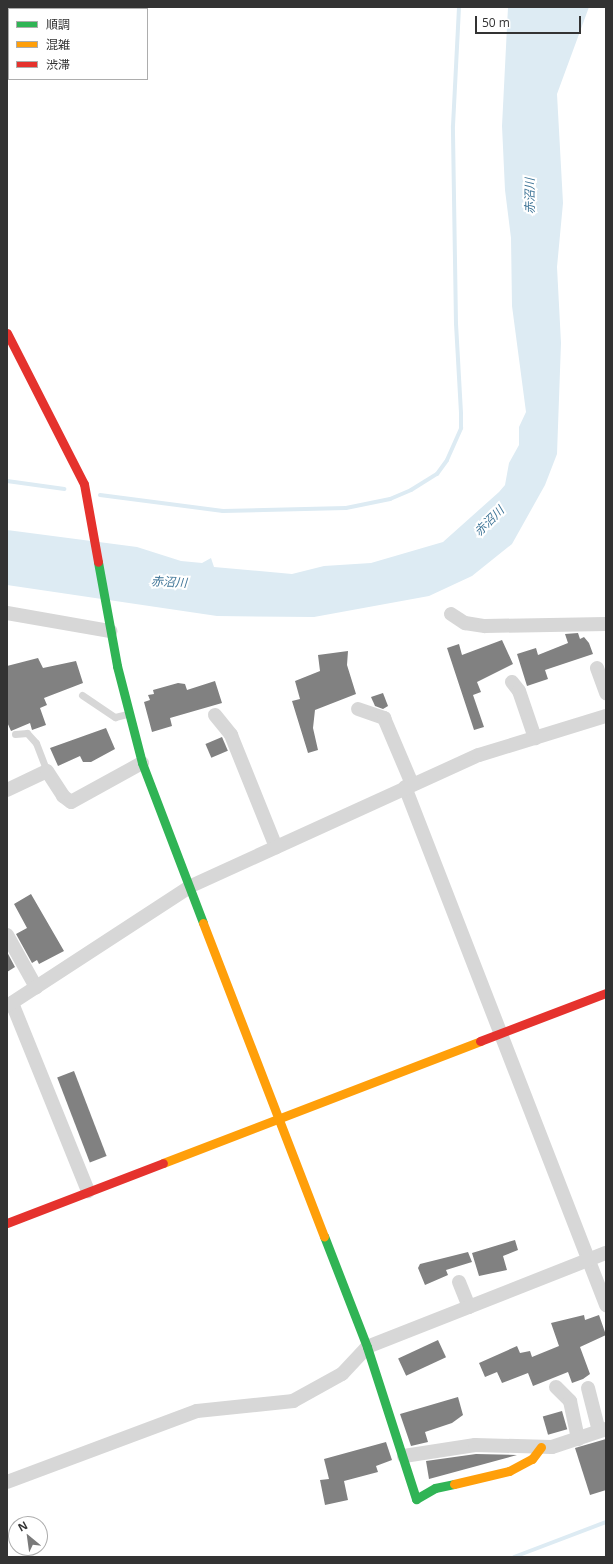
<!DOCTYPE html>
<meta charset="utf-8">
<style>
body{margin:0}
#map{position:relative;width:613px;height:1564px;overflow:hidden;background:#fff;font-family:"Open Sans","Noto Sans JP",sans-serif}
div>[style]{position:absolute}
.water>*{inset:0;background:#ddebf3}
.stream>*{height:4px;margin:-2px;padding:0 2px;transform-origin:2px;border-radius:2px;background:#ddebf3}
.building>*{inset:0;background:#818181;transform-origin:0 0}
.lane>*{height:7px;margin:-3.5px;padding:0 3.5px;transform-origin:3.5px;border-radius:3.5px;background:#d7d7d7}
.street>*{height:14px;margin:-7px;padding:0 7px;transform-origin:7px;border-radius:7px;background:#d7d7d7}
.fast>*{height:9px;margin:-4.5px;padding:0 4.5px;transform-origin:4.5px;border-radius:4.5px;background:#30b455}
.slow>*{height:9px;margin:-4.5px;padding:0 4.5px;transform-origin:4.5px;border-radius:4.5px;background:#ff9f0a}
.jam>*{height:9px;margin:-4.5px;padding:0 4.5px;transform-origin:4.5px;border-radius:4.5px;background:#e5322d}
span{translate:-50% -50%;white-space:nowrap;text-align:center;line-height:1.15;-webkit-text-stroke:4px #fff;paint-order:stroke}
.water-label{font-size:12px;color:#3f7597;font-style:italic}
.frame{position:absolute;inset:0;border:8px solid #333;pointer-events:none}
.legend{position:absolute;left:8px;top:8px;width:140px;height:72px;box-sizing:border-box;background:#fff;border:1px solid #adadad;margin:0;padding:5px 7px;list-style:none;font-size:12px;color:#333}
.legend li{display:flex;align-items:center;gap:8px;height:20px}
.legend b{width:20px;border:1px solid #adadad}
.north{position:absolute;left:8px;top:1516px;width:40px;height:40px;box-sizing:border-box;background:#fff;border:1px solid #adadad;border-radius:50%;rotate:331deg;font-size:11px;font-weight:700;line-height:16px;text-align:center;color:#333}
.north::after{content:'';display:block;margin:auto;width:14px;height:18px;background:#7a7a7a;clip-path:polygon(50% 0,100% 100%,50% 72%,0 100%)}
.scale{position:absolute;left:475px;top:16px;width:106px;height:18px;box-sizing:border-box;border:2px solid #333;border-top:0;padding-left:5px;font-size:12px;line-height:14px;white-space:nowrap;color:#333;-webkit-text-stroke:3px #fff;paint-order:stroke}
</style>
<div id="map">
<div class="water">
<div style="clip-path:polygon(508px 7px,589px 7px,557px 94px,563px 203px,557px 267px,561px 343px,557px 454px,545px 485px,512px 544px,472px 576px,429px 596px,314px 617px,217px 616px,7px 585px,7px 530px,137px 547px,181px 561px,202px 563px,211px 558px,214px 567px,292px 574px,324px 566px,371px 563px,443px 542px,499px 492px,505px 485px,509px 463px,519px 445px,519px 427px,526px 412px,512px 306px,511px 238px,505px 190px,502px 126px)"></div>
</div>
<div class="stream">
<div style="left:7px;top:481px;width:58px;rotate:8deg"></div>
<div style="left:100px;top:495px;width:124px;rotate:7.4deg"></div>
<div style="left:223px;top:511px;width:123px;rotate:-1.4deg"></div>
<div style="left:346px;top:508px;width:45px;rotate:-11.6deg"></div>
<div style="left:390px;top:499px;width:23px;rotate:-23deg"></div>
<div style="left:411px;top:490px;width:31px;rotate:-32deg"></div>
<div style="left:437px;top:474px;width:17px;rotate:-54deg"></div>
<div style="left:447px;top:460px;width:35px;rotate:-66deg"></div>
<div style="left:461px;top:428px;width:15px;rotate:-90deg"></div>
<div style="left:461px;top:413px;width:89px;rotate:-93.2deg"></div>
<div style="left:456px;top:324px;width:198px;rotate:-90.9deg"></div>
<div style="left:453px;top:126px;width:119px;rotate:-87.1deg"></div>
<div style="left:514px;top:1557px;width:98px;rotate:-20.8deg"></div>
</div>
<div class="building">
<div style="clip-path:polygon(578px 633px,580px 639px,584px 637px,589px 643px,593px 654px,545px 670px,548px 679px,527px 686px,517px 654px,536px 648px,538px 655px,568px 643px,565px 634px)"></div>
<div style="clip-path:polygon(502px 640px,513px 664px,477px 682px,481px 692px,473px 695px,484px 727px,474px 730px,447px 648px,459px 644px,462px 655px)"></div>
<div style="clip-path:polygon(348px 651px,347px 665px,356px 694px,315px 710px,313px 728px,318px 750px,308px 753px,292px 701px,300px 699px,295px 681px,320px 671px,318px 655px)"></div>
<div style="clip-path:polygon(38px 658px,43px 668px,76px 661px,83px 683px,44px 698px,47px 705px,40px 708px,46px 725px,32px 730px,30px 723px,11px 731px,7px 722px,7px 666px)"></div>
<div style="clip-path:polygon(215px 681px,222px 703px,170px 718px,172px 726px,152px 732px,144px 702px,150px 700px,148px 695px,154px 694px,153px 690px,178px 683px,185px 684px,187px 690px)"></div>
<div style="clip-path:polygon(383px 693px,388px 706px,383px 709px,375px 706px,371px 697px)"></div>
<div style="clip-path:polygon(106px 728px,115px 749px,91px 762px,83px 762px,80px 756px,58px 766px,50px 748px)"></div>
<div style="left:222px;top:737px;width:15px;height:18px;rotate:67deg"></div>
<div style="clip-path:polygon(31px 894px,64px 951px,39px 964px,37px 960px,32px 963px,16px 934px,27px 928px,14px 904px)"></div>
<div style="clip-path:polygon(7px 952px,15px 967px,7px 972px)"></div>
<div style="left:74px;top:1071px;width:91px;height:18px;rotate:69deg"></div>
<div style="clip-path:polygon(515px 1240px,518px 1250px,503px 1256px,507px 1270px,479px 1276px,472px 1253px)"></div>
<div style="clip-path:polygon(468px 1252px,472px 1262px,446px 1270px,448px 1275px,425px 1285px,418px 1268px,420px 1264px)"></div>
<div style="clip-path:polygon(584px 1315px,585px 1320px,599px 1315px,606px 1335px,580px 1347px,590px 1374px,583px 1379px,572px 1383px,568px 1372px,533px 1386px,528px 1373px,502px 1383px,497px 1372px,485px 1377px,479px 1363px,517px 1346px,520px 1353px,530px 1351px,532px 1357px,559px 1346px,551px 1323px)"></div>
<div style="left:438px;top:1340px;width:19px;height:44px;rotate:65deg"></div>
<div style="clip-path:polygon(458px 1397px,463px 1415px,452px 1423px,425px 1432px,428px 1442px,411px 1446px,400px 1414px)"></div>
<div style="left:562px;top:1411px;width:19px;height:20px;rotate:74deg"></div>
<div style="clip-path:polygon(606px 1439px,606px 1490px,590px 1495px,575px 1448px)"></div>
<div style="clip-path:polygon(386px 1442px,392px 1460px,376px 1466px,378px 1472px,344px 1481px,348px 1500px,325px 1505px,320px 1480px,329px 1479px,324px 1459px)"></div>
<div style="clip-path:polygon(476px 1454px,517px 1455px,429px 1479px,426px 1461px)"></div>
</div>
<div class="lane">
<div style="left:82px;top:695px;width:40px;rotate:34deg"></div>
<div style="left:115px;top:717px;width:12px;rotate:-14deg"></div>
<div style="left:15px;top:734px;width:12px;rotate:-5deg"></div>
<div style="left:27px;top:733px;width:13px;rotate:48deg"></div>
<div style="left:36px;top:743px;width:30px;rotate:69deg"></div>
</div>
<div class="street">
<div style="left:7px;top:613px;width:105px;rotate:9.9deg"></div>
<div style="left:451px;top:614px;width:17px;rotate:33deg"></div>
<div style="left:465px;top:623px;width:20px;rotate:9deg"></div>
<div style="left:485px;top:626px;width:121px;rotate:-0.9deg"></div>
<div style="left:597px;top:668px;width:27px;rotate:70deg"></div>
<div style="left:512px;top:682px;width:11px;rotate:52deg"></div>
<div style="left:519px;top:691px;width:50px;rotate:71.2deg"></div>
<div style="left:358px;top:709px;width:28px;rotate:19deg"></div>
<div style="left:384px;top:718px;width:72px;rotate:67deg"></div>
<div style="left:215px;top:715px;width:26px;rotate:51deg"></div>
<div style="left:231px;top:735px;width:121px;rotate:68.1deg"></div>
<div style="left:405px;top:787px;width:556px;rotate:68.79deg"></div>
<div style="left:7px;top:790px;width:44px;rotate:-25.4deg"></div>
<div style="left:47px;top:771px;width:30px;rotate:57deg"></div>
<div style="left:63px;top:796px;width:10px;rotate:37deg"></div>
<div style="left:71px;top:802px;width:81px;rotate:-28.8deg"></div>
<div style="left:7px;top:935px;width:60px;rotate:60.9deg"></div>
<div style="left:12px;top:1003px;width:203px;rotate:68deg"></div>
<div style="left:7px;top:1006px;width:220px;rotate:-33.1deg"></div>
<div style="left:191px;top:886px;width:316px;rotate:-24.5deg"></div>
<div style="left:479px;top:755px;width:133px;rotate:-17.1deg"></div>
<div style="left:459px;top:1282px;width:27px;rotate:68deg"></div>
<div style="left:556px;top:1387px;width:20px;rotate:45deg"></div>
<div style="left:570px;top:1401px;width:39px;rotate:78deg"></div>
<div style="left:588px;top:1388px;width:44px;rotate:75.7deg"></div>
<div style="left:404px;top:1456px;width:72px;rotate:-8.8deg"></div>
<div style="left:475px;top:1445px;width:77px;rotate:1.5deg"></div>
<div style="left:552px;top:1447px;width:57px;rotate:-18.4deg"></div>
<div style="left:7px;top:1482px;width:203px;rotate:-20.5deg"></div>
<div style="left:197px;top:1411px;width:97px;rotate:-5.9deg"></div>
<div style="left:293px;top:1401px;width:56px;rotate:-28.9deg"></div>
<div style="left:342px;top:1374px;width:37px;rotate:-47deg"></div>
<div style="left:367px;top:1347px;width:257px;rotate:-21.5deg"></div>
</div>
<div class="fast">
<div style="left:98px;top:562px;width:106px;rotate:79.6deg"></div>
<div style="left:117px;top:666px;width:100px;rotate:75.5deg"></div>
<div style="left:142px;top:763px;width:171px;rotate:69.1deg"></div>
<div style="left:324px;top:1236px;width:119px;rotate:68.8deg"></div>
<div style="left:367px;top:1347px;width:160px;rotate:72.1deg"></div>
<div style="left:416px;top:1499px;width:22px;rotate:-30deg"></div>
<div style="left:435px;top:1488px;width:19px;rotate:-12deg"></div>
</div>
<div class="slow">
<div style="left:203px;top:923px;width:336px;rotate:68.9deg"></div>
<div style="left:163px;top:1163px;width:340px;rotate:-21deg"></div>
<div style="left:454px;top:1484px;width:57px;rotate:-13.3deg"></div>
<div style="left:509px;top:1471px;width:26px;rotate:-28deg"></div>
<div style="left:532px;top:1459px;width:15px;rotate:-53deg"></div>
</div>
<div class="jam">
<div style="left:7px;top:333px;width:169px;rotate:63deg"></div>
<div style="left:84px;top:484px;width:79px;rotate:79.8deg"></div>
<div style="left:480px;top:1041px;width:135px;rotate:-20.9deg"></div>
<div style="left:7px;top:1223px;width:167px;rotate:-21deg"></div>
</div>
<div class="water-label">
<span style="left:530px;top:196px;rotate:-90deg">赤沼川</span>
<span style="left:489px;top:521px;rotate:-45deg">赤沼川</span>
<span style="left:169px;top:582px;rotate:3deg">赤沼川</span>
</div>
<div class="frame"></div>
<ul class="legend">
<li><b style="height:5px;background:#30b455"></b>順調</li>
<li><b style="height:5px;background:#ff9f0a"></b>混雑</li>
<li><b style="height:5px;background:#e5322d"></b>渋滞</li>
</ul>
<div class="north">N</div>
<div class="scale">50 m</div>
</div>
